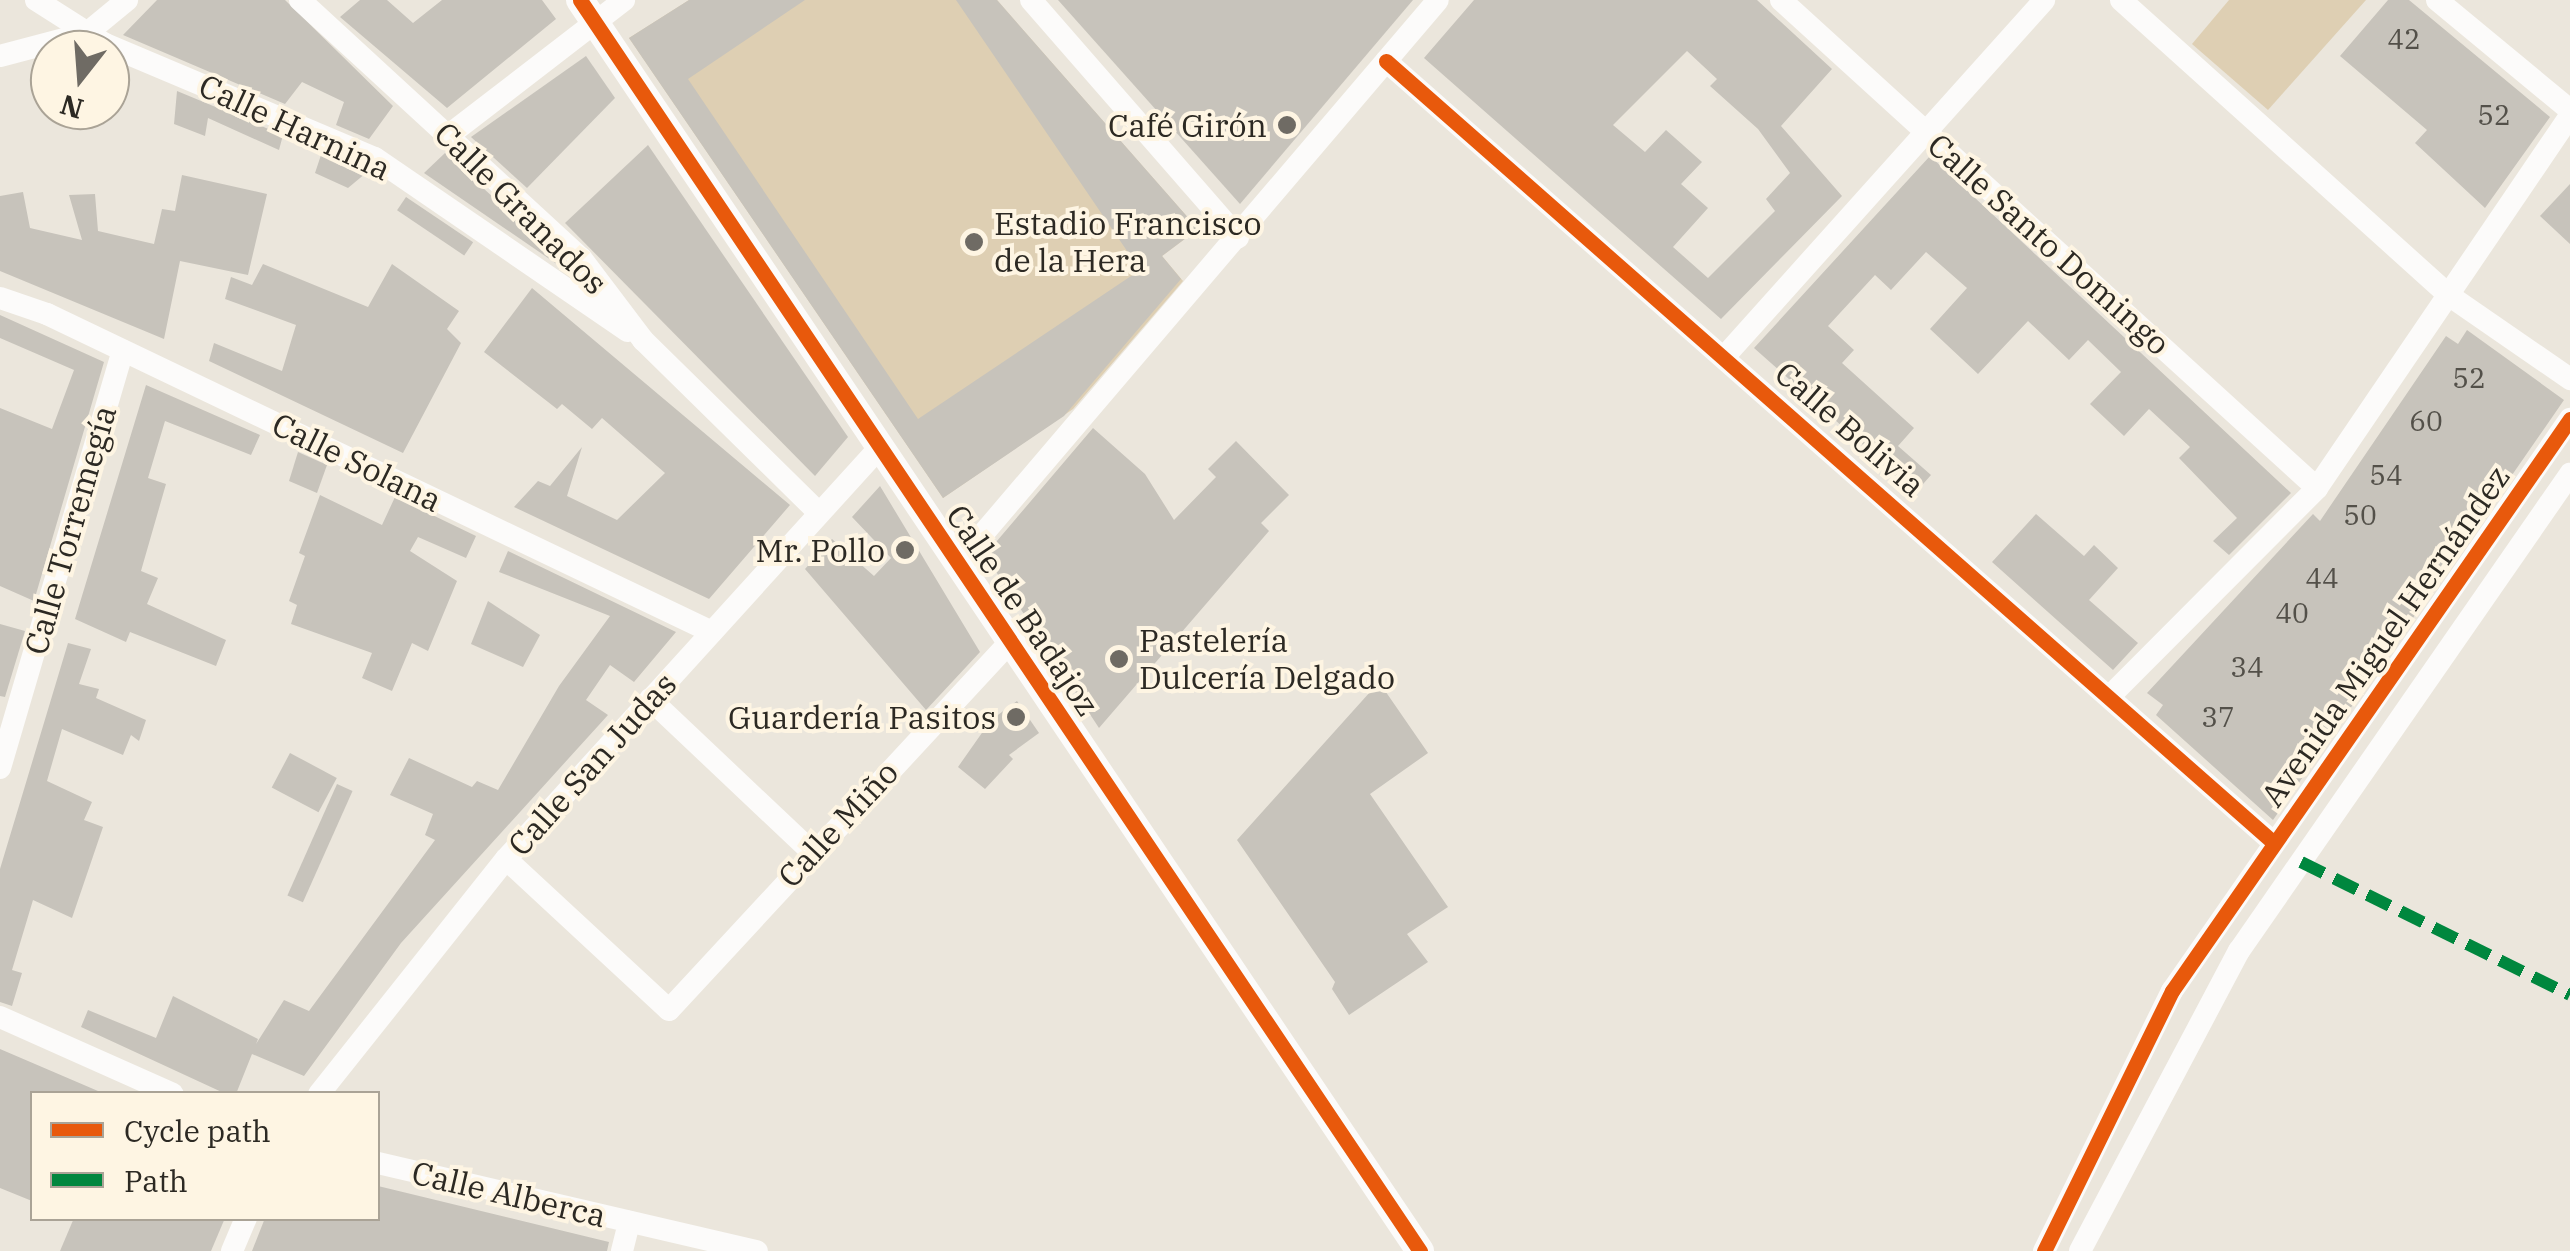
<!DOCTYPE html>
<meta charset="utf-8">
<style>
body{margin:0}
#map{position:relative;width:2570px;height:1251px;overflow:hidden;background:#ebe6dc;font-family:"IBM Plex Serif",serif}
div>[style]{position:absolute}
.green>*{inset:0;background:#decfb3}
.building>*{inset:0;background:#c7c3bb;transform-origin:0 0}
.minor>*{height:22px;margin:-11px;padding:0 11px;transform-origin:11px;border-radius:11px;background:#fcfbfa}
.tertiary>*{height:28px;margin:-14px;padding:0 14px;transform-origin:14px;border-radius:14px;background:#fcfbfa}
.quiet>*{height:12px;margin-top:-6px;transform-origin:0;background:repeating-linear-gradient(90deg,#00873e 0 25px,transparent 0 37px)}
.cycleway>*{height:15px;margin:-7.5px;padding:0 7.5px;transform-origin:7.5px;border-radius:7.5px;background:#e8590c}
.dots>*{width:28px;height:28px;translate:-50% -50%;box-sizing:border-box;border:5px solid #fef5e3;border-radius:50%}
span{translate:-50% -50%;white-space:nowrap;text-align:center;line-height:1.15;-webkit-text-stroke:8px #fef5e3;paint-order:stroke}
.number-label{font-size:28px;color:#535049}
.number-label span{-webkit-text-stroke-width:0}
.poi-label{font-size:32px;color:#2c2923}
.right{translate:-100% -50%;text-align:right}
.left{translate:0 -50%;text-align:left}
.street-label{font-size:32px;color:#2c2923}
.legend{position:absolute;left:30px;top:1091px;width:350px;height:130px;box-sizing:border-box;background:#fef5e3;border:2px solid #aaa396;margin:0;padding:12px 18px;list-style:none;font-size:30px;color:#2c2923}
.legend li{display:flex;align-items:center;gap:20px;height:50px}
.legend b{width:50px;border:2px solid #aaa396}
.north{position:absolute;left:30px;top:30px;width:100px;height:100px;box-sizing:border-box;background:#fef5e3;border:2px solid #aaa396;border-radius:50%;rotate:197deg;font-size:28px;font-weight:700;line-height:40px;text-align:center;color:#2c2923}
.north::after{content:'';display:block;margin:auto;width:35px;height:45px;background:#6f6b64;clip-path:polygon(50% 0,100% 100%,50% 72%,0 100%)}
</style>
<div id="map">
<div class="green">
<div style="clip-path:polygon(689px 0,997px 0,1198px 229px,1162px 256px,1183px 281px,1073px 409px,943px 498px,629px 38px)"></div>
<div style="clip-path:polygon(2229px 0,2366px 0,2268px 110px,2192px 44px)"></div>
</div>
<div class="building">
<div style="clip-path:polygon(157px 0,285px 0,393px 106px,369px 139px,336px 125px,344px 102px,302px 82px,285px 104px,123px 35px)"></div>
<div style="clip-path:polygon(360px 0,387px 0,413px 23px,442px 0,542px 0,556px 19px,447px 108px,340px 17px)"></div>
<div style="clip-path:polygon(689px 0,805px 0,688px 79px,918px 419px,1140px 270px,956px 0,997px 0,1198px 229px,1162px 256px,1181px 279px,1064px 416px,943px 498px,629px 38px)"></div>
<div style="clip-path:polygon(1058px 0,1413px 0,1240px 204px)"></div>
<div style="clip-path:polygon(evenodd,1474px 0,1757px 0,1832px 69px,1781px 126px,1842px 196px,1721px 319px,1424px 58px,1474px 0,1687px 51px,1717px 79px,1710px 86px,1758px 129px,1790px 173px,1766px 199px,1775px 211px,1708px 278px,1673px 247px,1708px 208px,1681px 184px,1702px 162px,1666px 130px,1645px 152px,1613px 125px,1687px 51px)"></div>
<div style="clip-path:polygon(2388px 0,2409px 0,2550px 117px,2485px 208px,2415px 143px,2427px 130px,2340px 56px)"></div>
<div style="clip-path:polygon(586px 56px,615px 98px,527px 188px,471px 137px)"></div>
<div style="clip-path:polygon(177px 91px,283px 135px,279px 150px,208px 118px,205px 136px,174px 124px)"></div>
<div style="clip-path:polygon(648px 145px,848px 437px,815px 476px,565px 223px)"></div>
<div style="clip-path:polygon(322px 152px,352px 165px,366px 173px,348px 188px,315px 173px)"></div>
<div style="clip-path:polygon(445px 153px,570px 268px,567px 271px,424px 173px)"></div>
<div style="clip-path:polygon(1930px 156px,2291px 493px,2229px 555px,2213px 541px,2237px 518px,2179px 458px,2190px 447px,2149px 409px,2124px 436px,2090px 404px,2121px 372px,2088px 340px,2069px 360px,2028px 321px,1978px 374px,1930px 329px,1967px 288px,1926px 252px,1891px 290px,1875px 275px,1828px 326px,1854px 350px,1842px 363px,1914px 428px,1898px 446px,1931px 475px,1916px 492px,1754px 348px)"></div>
<div style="clip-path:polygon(182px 175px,267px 194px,248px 275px,180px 261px,164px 339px,0 271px,0 196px,23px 192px,30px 228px,82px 240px,69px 195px,95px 194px,98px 231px,154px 244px,162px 209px,175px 211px)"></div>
<div style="clip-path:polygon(2570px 184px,2570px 244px,2540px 216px)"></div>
<div style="left:406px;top:197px;width:81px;height:16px;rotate:34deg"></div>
<div style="clip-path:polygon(263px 264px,368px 307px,392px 264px,459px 311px,447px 329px,461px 343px,403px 453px,209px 361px,214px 343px,282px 371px,296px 325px,225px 299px,231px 277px,252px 285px)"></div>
<div style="clip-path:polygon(532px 288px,790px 505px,709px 599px,514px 507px,538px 481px,550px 486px,582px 447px,567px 496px,617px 520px,665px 473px,602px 418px,592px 429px,562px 404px,557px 409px,484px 352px)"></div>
<div style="clip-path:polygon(0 315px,104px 362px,34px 601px,0 586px,0 408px,52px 429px,74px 370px,0 338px)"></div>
<div style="clip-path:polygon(2467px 330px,2564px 400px,2273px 820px,2156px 715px,2163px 705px,2147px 693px,2313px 514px,2320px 521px,2446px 336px,2458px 344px)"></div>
<div style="clip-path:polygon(146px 385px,260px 435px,251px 455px,165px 421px,148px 478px,166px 484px,141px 571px,158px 578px,147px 604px,226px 640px,216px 666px,130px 632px,126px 642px,75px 619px)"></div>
<div style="clip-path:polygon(1093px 428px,1145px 474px,1174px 520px,1216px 477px,1208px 469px,1236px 441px,1289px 495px,1261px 523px,1269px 531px,1099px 728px,985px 555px)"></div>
<div style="clip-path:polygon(298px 452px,327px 465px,317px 493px,289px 481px)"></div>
<div style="clip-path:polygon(880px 486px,980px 652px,926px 710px,805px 569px,832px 539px,874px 576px,891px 558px,852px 517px)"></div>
<div style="clip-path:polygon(320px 495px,382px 525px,395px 497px,476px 536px,466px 558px,418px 537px,410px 551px,457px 581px,428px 651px,412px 643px,392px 691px,362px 678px,372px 653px,291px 624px,297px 605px,289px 601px,305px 556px,299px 553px)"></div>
<div style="clip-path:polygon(2036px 514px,2084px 556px,2094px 545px,2118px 568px,2089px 600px,2138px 643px,2113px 670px,1992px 562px)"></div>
<div style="clip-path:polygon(508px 551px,676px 632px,634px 682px,610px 665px,586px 700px,608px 715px,401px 943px,304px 1076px,252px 1054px,236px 1094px,226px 1094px,81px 1027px,88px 1010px,156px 1038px,173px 996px,258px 1039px,256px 1044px,284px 1000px,309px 1011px,435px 840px,425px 835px,433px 814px,390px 795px,409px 758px,472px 787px,477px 781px,498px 790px,559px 686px,610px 616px,499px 572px)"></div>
<div style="clip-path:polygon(488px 601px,540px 635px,523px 667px,471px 644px)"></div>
<div style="clip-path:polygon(0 624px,25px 631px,5px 697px,0 696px)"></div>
<div style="clip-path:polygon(68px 643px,91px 649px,79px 684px,99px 689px,96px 698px,146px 720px,139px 741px,131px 735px,123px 755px,62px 729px,47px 781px,92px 802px,84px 820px,103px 827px,72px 918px,33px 900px,12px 970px,22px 973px,12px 1006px,0 1002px,0 869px)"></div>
<div style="clip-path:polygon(1379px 682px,1428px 753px,1370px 794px,1448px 907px,1407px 934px,1428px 962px,1349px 1015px,1332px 989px,1335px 982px,1237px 840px)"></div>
<div style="clip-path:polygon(1017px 701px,1039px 733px,1009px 755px,1013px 759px,985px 789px,958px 767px,991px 720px)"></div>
<div style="left:290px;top:753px;width:53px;height:39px;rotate:28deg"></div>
<div style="left:337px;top:784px;width:17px;height:122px;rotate:24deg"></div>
<div style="clip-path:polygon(0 1049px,105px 1094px,32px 1094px,32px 1201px,0 1188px)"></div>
<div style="clip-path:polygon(378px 1186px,609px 1242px,607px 1251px,252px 1251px,265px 1218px,378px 1218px)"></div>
<div style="clip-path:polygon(74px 1218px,225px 1218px,211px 1251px,60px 1251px)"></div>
</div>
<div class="minor">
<div style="left:36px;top:0;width:82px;rotate:32.5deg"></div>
<div style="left:105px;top:44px;width:293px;rotate:22.9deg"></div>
<div style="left:375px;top:158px;width:306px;rotate:34.4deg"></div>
<div style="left:300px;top:0;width:381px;rotate:42.6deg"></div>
<div style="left:581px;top:258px;width:103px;rotate:52.9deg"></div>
<div style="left:643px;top:340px;width:244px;rotate:44.5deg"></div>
<div style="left:1031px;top:0;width:315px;rotate:48.9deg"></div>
<div style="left:1781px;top:0;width:725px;rotate:42.32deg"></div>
<div style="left:2121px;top:0;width:439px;rotate:42deg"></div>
<div style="left:2447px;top:294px;width:150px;rotate:34.6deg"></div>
<div style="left:2437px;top:0;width:173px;rotate:39.6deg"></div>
<div style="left:0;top:56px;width:90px;rotate:-14.8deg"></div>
<div style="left:87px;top:33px;width:52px;rotate:-39.5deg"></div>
<div style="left:1386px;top:61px;width:1183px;rotate:41.37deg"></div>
<div style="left:449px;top:135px;width:221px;rotate:-37.6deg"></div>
<div style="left:0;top:298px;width:50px;rotate:18.8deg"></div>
<div style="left:47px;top:314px;width:737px;rotate:25.56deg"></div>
<div style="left:1725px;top:356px;width:478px;rotate:-48.1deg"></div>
<div style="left:959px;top:562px;width:738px;rotate:-49.56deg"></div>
<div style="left:2111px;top:695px;width:292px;rotate:-45.1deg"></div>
<div style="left:2317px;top:488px;width:450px;rotate:-55.8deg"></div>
<div style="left:650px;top:699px;width:221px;rotate:43.4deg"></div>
<div style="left:0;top:768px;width:435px;rotate:-73.6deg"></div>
<div style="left:506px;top:859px;width:222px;rotate:42.8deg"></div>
<div style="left:669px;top:1010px;width:502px;rotate:-47.18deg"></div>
<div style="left:0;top:1017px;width:189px;rotate:24deg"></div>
<div style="left:319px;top:1094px;width:300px;rotate:-51.5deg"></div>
<div style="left:506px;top:859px;width:556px;rotate:-47.77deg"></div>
<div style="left:378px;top:1163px;width:389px;rotate:13.1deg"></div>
<div style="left:232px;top:1251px;width:36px;rotate:-67deg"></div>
<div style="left:622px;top:1251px;width:30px;rotate:-76deg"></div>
<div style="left:2044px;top:1251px;width:290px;rotate:-63.8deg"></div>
<div style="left:2172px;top:991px;width:697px;rotate:-55.17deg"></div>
<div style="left:2080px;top:1251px;width:340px;rotate:-62.1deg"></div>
<div style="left:2239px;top:951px;width:581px;rotate:-55.24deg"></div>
</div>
<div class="tertiary">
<div style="left:580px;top:0;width:1507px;rotate:56.12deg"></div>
</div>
<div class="quiet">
<div style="left:2301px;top:862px;width:300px;rotate:26.3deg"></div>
</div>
<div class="cycleway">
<div style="left:580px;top:0;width:1507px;rotate:56.12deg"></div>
<div style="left:1386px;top:61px;width:1183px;rotate:41.37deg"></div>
<div style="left:2044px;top:1251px;width:290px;rotate:-63.8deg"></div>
<div style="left:2172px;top:991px;width:697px;rotate:-55.17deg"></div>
</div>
<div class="dots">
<div style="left:1287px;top:125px;background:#6f6b64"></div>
<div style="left:974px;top:242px;background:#6f6b64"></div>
<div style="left:905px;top:550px;background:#6f6b64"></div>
<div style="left:1119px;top:659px;background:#6f6b64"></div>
<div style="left:1016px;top:717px;background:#6f6b64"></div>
</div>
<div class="number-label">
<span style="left:2404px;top:39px">42</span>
<span style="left:2494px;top:115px">52</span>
<span style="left:2469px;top:378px">52</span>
<span style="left:2426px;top:421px">60</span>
<span style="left:2386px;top:475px">54</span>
<span style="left:2360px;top:515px">50</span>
<span style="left:2322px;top:578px">44</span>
<span style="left:2292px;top:613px">40</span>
<span style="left:2247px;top:667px">34</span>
<span style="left:2218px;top:717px">37</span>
</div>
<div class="poi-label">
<span class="right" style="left:1267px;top:125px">Café Girón</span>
<span class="left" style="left:994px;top:242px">Estadio Francisco<br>de la Hera</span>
<span class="right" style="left:885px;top:550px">Mr. Pollo</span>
<span class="left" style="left:1139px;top:659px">Pastelería<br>Dulcería Delgado</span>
<span class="right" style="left:996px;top:717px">Guardería Pasitos</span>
</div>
<div class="street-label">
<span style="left:295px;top:127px;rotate:25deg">Calle Harnina</span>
<span style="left:521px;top:208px;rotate:45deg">Calle Granados</span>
<span style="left:2049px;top:244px;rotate:42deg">Calle Santo Domingo</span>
<span style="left:1850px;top:429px;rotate:41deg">Calle Bolivia</span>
<span style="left:357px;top:462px;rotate:26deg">Calle Solana</span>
<span style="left:70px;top:530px;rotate:-74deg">Calle Torremegía</span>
<span style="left:1023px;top:610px;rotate:56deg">Calle de Badajoz</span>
<span style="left:2385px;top:636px;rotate:-55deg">Avenida Miguel Hernández</span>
<span style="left:592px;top:764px;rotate:-48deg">Calle San Judas</span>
<span style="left:838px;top:824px;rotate:-47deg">Calle Miño</span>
<span style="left:509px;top:1194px;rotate:13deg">Calle Alberca</span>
</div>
<ul class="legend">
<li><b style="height:12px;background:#e8590c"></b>Cycle path</li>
<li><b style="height:12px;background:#00873e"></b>Path</li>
</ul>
<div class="north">N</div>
</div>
